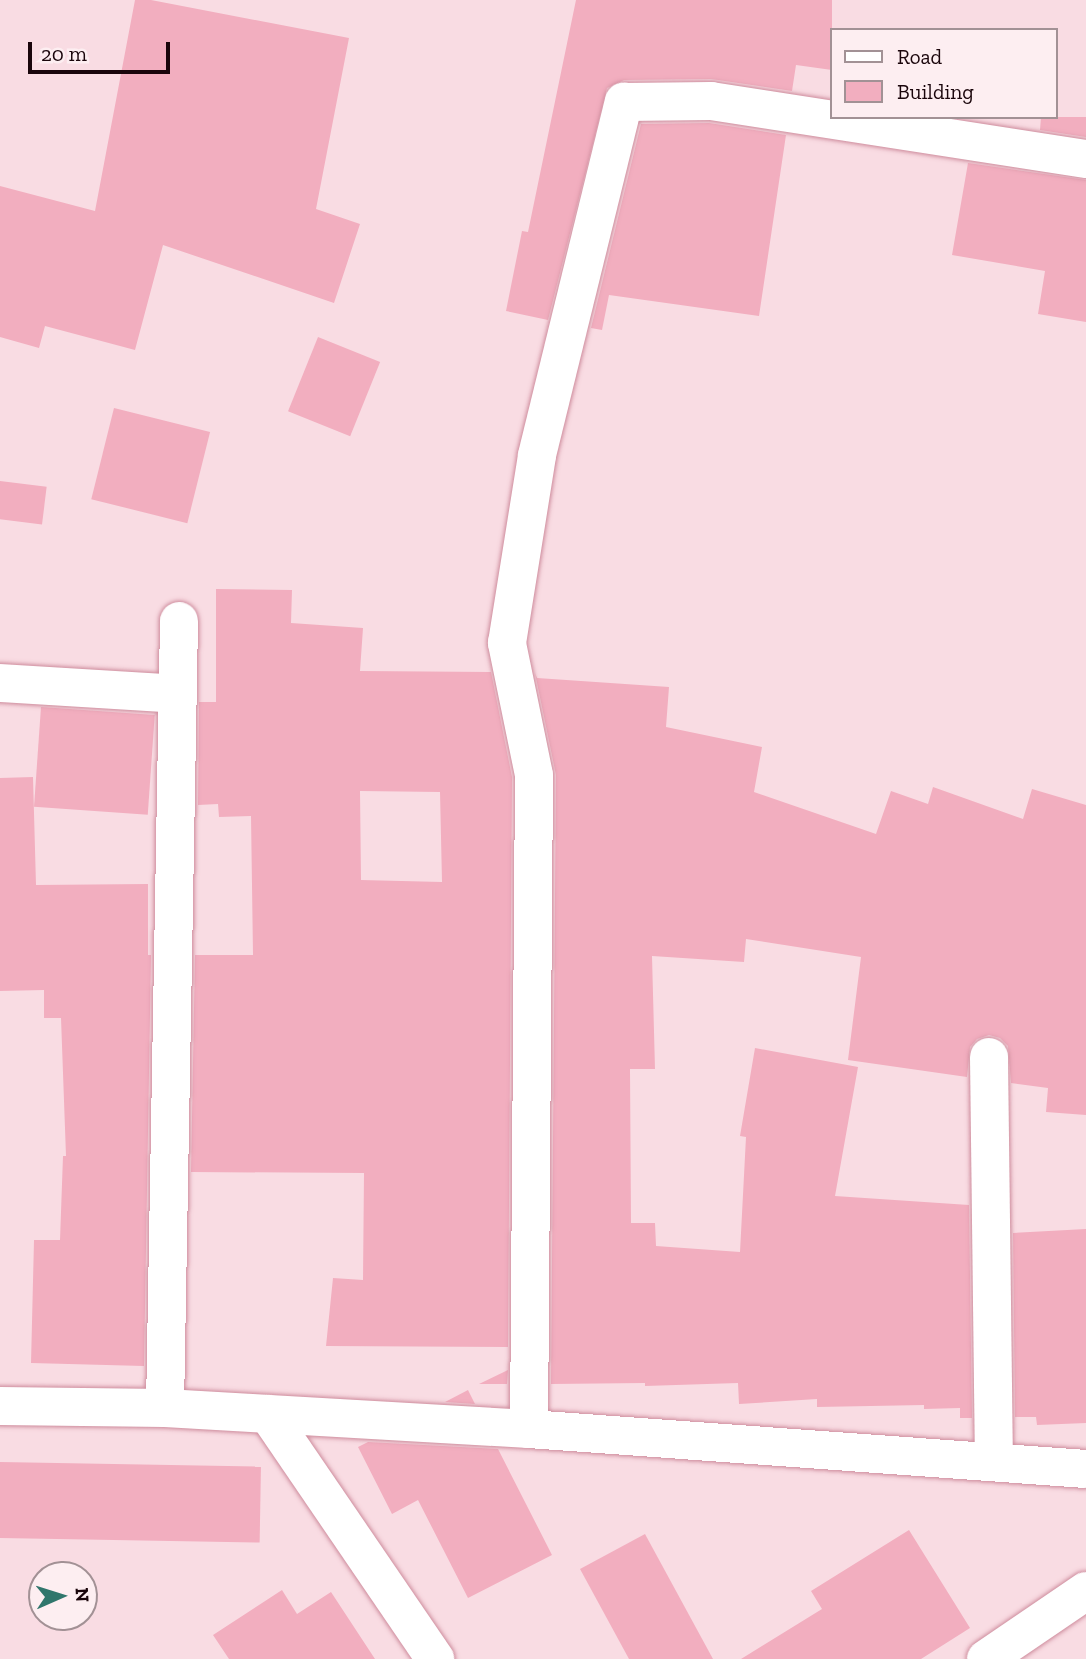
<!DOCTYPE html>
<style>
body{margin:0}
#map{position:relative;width:1086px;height:1659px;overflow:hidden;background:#f9dce3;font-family:"Zilla Slab",serif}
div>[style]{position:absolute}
.building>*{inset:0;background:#f2aebf;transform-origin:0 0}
.roads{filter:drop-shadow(0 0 2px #ce8c9d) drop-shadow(0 0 2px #ce8c9d)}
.minor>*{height:38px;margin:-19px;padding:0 19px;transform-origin:19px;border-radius:19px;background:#fff}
.major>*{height:38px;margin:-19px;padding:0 19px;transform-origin:19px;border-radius:19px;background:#fff}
span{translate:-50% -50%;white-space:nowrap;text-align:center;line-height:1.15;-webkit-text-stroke:5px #fdeef1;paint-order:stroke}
.legend{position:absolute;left:830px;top:28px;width:228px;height:91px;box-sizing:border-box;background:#fdeef1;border:2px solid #a29195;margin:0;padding:9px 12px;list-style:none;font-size:21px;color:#1a050b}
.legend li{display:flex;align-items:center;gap:14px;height:35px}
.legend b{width:35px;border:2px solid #a29195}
.north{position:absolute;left:28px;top:1561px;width:70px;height:70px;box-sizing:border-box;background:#fdeef1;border:2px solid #a29195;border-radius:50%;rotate:87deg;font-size:19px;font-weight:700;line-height:28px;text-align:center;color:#1a050b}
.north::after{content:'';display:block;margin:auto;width:24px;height:32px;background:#30766c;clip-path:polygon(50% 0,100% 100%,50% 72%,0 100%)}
.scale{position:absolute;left:28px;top:42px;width:142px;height:32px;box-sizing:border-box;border:4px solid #1a050b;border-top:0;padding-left:9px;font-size:21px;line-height:24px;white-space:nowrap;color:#1a050b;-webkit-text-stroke:5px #fdeef1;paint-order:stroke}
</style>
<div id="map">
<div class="building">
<div style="clip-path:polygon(135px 0,151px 0,349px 38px,316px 209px,360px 224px,334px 303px,163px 245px,135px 350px,45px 326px,39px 348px,0 337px,0 186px,95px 211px)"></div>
<div style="clip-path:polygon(576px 0,832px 0,832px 70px,796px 65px,792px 91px,711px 79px,624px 80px,607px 88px,548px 320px,506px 311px,522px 231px,528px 232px)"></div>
<div style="clip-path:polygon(1041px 117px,1086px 117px,1086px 137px,1040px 130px)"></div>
<div style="clip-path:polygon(709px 123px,786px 135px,759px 316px,609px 295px,602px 330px,591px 328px,641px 124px)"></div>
<div style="clip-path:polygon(968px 163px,1086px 180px,1086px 322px,1038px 314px,1045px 271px,952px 255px)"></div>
<div style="left:318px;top:337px;width:67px;height:80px;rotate:22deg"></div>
<div style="left:114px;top:408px;width:99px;height:94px;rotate:14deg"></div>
<div style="left:0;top:481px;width:47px;height:38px;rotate:7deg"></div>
<div style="clip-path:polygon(evenodd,216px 589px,292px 590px,291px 623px,363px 628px,360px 671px,491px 672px,512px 777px,508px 1347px,326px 1346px,333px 1278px,363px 1280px,364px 1173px,191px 1172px,195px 955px,253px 955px,251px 816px,219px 817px,218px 804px,198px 805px,199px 702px,216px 702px,216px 589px,360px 791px,440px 792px,442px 882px,361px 880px,360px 791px)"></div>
<div style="clip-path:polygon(535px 673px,537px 678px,669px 687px,666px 727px,762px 747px,754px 792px,876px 834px,891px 791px,928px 804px,933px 787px,1023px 819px,1032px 789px,1086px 805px,1086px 1115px,1046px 1112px,1048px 1088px,1011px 1083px,1008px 1046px,1000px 1038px,989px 1035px,977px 1039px,970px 1047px,967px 1077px,848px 1060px,861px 957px,746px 939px,744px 962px,652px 956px,655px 1069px,630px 1069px,631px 1223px,655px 1223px,656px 1246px,740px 1252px,746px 1137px,740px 1136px,755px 1048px,858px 1067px,835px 1196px,969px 1205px,972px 1418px,960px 1418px,960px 1408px,924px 1409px,924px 1405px,817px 1407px,817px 1399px,739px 1404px,738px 1383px,645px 1386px,645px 1383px,551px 1384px,556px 775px)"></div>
<div style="left:41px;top:707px;width:114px;height:100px;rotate:4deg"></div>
<div style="clip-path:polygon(33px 777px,36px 885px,148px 884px,148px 955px,151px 955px,144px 1366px,31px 1363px,34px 1240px,60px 1240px,63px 1156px,66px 1156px,61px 1018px,44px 1018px,44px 990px,0 991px,0 778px)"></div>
<div style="clip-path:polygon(1086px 1229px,1086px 1423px,1037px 1425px,1036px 1417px,1015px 1417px,1013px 1233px)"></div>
<div style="clip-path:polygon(508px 1370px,507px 1384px,479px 1384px)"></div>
<div style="clip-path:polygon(468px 1390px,475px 1404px,445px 1402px)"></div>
<div style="clip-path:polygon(368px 1442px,498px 1449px,552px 1555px,468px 1598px,418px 1500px,392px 1514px,358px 1447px)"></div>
<div style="left:0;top:1462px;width:261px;height:76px;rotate:1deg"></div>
<div style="clip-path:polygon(909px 1530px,970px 1628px,921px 1659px,741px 1659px,822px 1609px,811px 1591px)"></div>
<div style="clip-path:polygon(645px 1534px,713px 1659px,629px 1659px,580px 1569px)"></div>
<div style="clip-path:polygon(282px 1590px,297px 1614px,331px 1592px,375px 1659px,229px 1659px,213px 1635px)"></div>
</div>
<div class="roads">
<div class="minor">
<div style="left:0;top:683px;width:178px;rotate:3.5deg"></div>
<div style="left:989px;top:1057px;width:405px;rotate:89.3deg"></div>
<div style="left:0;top:1406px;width:165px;rotate:0.7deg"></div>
<div style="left:165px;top:1408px;width:365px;rotate:3.3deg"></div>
<div style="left:529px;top:1429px;width:558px;rotate:4.11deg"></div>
<div style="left:165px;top:1408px;width:787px;rotate:-88.98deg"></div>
<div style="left:268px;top:1414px;width:297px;rotate:55.7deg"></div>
<div style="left:529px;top:1429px;width:654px;rotate:-89.56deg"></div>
<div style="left:534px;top:775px;width:135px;rotate:-101.6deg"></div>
<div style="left:507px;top:643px;width:190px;rotate:-80.9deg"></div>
<div style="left:537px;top:455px;width:364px;rotate:-76.2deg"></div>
<div style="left:624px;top:102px;width:87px;rotate:-0.7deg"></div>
<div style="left:711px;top:101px;width:379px;rotate:8.8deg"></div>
</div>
<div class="major">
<div style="left:986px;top:1659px;width:121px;rotate:-34.2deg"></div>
</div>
</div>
<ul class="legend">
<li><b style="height:9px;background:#fff"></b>Road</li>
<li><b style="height:19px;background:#f2aebf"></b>Building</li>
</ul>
<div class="north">N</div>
<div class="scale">20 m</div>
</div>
